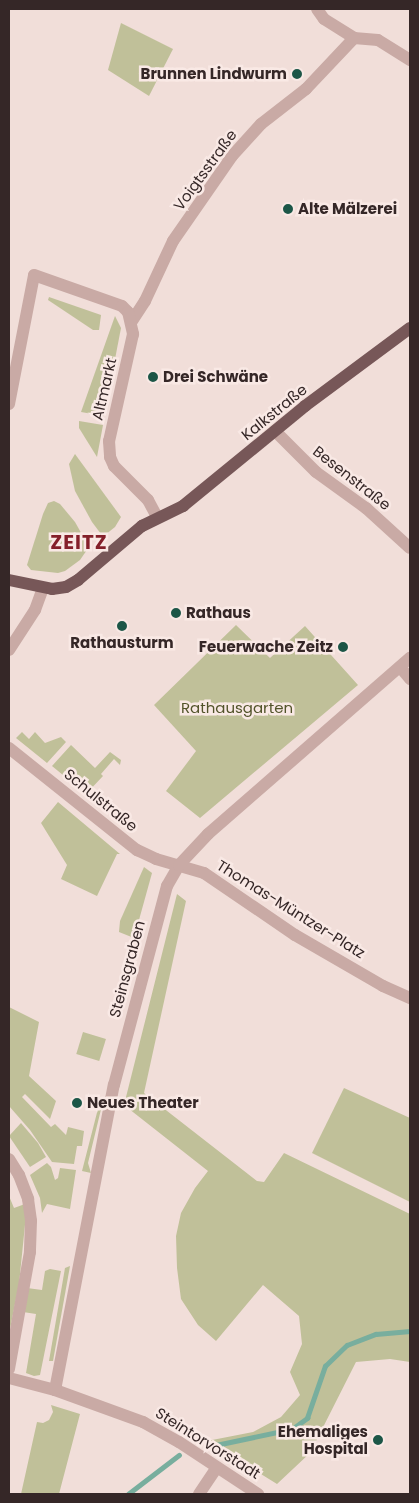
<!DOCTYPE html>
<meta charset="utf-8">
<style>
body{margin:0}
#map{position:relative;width:419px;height:1503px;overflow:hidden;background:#f1ded9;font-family:Poppins,sans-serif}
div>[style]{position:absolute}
.green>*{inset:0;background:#c0c099;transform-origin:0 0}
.stream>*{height:4.5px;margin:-2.25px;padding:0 2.25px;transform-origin:2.25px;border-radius:2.25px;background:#78ae9e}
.minor>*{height:12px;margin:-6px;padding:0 6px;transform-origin:6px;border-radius:6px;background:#c9aaa5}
.major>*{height:12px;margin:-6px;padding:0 6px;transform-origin:6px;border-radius:6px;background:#775758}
.dots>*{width:14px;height:14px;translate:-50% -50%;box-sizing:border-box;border:2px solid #f9e9e5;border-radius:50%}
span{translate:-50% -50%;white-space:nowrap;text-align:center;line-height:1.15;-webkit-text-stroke:5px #f9e9e5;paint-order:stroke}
.poi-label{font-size:15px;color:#352727;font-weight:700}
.right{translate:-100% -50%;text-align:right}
.left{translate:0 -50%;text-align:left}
.street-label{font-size:15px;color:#352727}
.park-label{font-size:15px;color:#52532a}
.district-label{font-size:20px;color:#84202a;font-weight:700;letter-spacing:1px}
.frame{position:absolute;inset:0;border:10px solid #352727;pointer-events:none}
</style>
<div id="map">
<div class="green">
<div style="clip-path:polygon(121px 23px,173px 49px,149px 96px,108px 70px)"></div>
<div style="clip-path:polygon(49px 297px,101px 315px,99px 330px,93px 330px,48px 300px)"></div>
<div style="clip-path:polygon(115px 316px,121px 328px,104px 416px,81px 412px)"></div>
<div style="clip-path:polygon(79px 421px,103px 425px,97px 457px,79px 428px)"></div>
<div style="clip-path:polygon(75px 454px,121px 517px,115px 527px,105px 535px,101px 534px,92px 522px,75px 491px,69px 464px)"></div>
<div style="clip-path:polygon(54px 501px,60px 504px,75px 522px,89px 547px,80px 560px,65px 571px,58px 573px,31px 570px,27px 565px,43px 514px,48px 503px)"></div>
<div style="clip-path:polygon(236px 625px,270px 658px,305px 626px,358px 685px,200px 818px,166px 791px,196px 751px,154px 705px)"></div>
<div style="clip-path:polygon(22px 732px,29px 739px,35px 732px,45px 743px,61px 737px,66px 742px,47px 763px,16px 738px)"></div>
<div style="clip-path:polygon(71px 745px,95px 768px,110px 752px,121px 760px,120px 765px,114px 759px,101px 774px,103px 776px,86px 794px,52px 766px)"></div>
<div style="clip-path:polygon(58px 802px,120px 854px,117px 854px,97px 896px,61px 879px,67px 865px,41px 823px)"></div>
<div style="clip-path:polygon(144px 867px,152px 873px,134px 938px,119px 932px,120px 921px)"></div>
<div style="clip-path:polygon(177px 894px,186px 901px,144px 1093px,257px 1181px,264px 1182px,284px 1153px,410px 1214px,410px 1362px,390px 1359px,356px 1362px,310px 1453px,277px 1484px,207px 1441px,253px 1432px,281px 1417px,300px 1395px,290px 1372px,302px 1344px,299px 1316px,263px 1285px,216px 1341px,198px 1325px,181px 1299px,177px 1268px,176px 1236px,181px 1213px,195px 1188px,208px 1171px,124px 1105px)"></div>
<div style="clip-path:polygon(9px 1007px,39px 1022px,29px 1076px,56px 1101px,50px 1119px,25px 1094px,22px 1097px,51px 1127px,55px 1124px,66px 1135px,68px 1127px,84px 1131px,82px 1146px,77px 1146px,74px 1164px,52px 1162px,30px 1130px,9px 1106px)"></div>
<div style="left:83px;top:1032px;width:24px;height:23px;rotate:17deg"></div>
<div style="clip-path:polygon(344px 1088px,410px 1118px,410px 1202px,312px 1153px)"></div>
<div style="clip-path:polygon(101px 1097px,104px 1097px,88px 1163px,91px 1173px,82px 1171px)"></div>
<div style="clip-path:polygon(21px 1123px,38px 1143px,46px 1157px,30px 1167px,9px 1136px)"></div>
<div style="clip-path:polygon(47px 1163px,51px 1167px,55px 1180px,58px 1178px,60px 1168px,76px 1170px,70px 1209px,47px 1204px,42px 1213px,40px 1198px,30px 1175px)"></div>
<div style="clip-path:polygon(9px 1196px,14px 1208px,25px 1204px,26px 1215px,19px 1284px,9px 1334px)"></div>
<div style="clip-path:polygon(70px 1266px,53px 1361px,49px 1361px,65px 1268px)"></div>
<div style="clip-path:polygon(50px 1269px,61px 1271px,40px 1375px,34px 1376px,26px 1373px,36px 1314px,23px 1312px,27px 1288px,42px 1290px,45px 1271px)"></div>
<div style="clip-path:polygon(51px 1405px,80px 1414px,59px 1494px,21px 1494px,37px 1422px,43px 1423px,49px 1420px,53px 1412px)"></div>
</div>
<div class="stream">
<div style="left:216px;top:1445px;width:78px;rotate:-11.9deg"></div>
<div style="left:292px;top:1429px;width:19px;rotate:-36deg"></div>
<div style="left:307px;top:1418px;width:55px;rotate:-70.9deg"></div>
<div style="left:325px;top:1366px;width:30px;rotate:-44deg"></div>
<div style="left:347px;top:1345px;width:31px;rotate:-21deg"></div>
<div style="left:376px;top:1334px;width:34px;rotate:-5deg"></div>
<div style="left:128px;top:1494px;width:64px;rotate:-37.4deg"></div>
</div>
<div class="minor">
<div style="left:317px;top:9px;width:12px;rotate:55deg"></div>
<div style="left:324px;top:19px;width:36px;rotate:32deg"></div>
<div style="left:354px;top:38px;width:24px;rotate:5deg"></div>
<div style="left:378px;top:40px;width:38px;rotate:32deg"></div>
<div style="left:132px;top:321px;width:24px;rotate:-57deg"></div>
<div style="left:145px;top:301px;width:66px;rotate:-65deg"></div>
<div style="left:173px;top:241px;width:103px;rotate:-55.2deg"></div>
<div style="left:232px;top:156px;width:43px;rotate:-47.8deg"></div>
<div style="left:261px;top:124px;width:57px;rotate:-37.9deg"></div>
<div style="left:306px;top:89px;width:70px;rotate:-46.7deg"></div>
<div style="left:9px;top:404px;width:131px;rotate:-79deg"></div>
<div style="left:34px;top:275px;width:93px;rotate:19.4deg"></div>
<div style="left:122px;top:306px;width:8px;rotate:45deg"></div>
<div style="left:128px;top:312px;width:23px;rotate:77deg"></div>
<div style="left:133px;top:334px;width:110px;rotate:102.6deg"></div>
<div style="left:109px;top:441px;width:16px;rotate:86deg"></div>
<div style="left:110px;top:457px;width:10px;rotate:66deg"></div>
<div style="left:114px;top:466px;width:48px;rotate:45deg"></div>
<div style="left:148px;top:500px;width:19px;rotate:62deg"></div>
<div style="left:275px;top:431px;width:58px;rotate:45deg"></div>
<div style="left:316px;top:472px;width:62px;rotate:35.8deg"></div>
<div style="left:366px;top:508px;width:59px;rotate:42.3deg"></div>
<div style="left:9px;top:650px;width:48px;rotate:-57deg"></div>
<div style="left:35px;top:610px;width:23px;rotate:-70deg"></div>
<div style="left:400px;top:667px;width:16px;rotate:50deg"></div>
<div style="left:9px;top:748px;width:164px;rotate:38.6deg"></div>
<div style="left:137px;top:850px;width:21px;rotate:25deg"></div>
<div style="left:156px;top:859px;width:50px;rotate:16.3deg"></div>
<div style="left:204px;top:873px;width:110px;rotate:34.3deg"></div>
<div style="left:295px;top:935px;width:102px;rotate:30.1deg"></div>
<div style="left:383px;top:986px;width:30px;rotate:24deg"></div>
<div style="left:9px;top:1159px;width:19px;rotate:58deg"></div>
<div style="left:19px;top:1175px;width:26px;rotate:69deg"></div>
<div style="left:28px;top:1199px;width:22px;rotate:82deg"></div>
<div style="left:31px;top:1221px;width:31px;rotate:92deg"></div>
<div style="left:30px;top:1252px;width:119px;rotate:100.2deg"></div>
<div style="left:9px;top:1378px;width:48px;rotate:14.6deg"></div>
<div style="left:55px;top:1390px;width:94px;rotate:20deg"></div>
<div style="left:143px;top:1422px;width:41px;rotate:29.1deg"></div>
<div style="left:179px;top:1442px;width:95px;rotate:33.4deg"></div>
<div style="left:55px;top:1390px;width:311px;rotate:-79.1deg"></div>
<div style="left:114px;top:1085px;width:206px;rotate:-75.1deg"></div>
<div style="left:167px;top:886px;width:24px;rotate:-60deg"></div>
<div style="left:179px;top:865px;width:42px;rotate:-46.9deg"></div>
<div style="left:208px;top:834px;width:268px;rotate:-41.1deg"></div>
<div style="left:199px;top:1494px;width:32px;rotate:-56deg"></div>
</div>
<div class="major">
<div style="left:9px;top:580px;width:44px;rotate:11.8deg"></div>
<div style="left:52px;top:589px;width:14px;rotate:-8deg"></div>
<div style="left:66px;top:587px;width:14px;rotate:-30deg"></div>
<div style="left:78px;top:580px;width:84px;rotate:-40.2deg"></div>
<div style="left:142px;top:526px;width:46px;rotate:-26deg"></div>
<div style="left:183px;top:506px;width:158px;rotate:-39.3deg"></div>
<div style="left:305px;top:406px;width:131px;rotate:-36.6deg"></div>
</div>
<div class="dots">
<div style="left:297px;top:74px;background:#1c5647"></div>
<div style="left:288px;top:209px;background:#1c5647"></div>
<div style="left:153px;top:377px;background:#1c5647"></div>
<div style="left:176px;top:613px;background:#1c5647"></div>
<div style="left:122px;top:626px;background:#1c5647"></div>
<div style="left:343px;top:647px;background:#1c5647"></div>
<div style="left:77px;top:1103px;background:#1c5647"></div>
<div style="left:378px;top:1440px;background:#1c5647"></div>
</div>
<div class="poi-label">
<span class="right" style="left:287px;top:74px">Brunnen Lindwurm</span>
<span class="left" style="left:298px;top:209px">Alte Mälzerei</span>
<span class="left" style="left:163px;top:377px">Drei Schwäne</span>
<span class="left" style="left:186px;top:613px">Rathaus</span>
<span style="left:122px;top:643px">Rathausturm</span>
<span class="right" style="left:333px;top:647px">Feuerwache Zeitz</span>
<span class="left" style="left:87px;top:1103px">Neues Theater</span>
<span class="right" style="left:368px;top:1440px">Ehemaliges<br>Hospital</span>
</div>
<div class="street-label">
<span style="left:205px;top:170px;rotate:-54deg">Voigtsstraße</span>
<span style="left:104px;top:389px;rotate:-77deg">Altmarkt</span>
<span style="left:274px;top:412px;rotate:-39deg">Kalkstraße</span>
<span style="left:352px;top:478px;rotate:38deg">Besenstraße</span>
<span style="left:101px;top:800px;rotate:39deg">Schulstraße</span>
<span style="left:291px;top:909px;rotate:32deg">Thomas-Müntzer-Platz</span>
<span style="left:127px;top:969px;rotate:-75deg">Steinsgraben</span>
<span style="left:208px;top:1443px;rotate:32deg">Steintorvorstadt</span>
</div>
<div class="park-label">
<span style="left:237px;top:708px">Rathausgarten</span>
</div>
<div class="district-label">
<span style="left:79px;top:542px">ZEITZ</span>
</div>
<div class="frame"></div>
</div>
